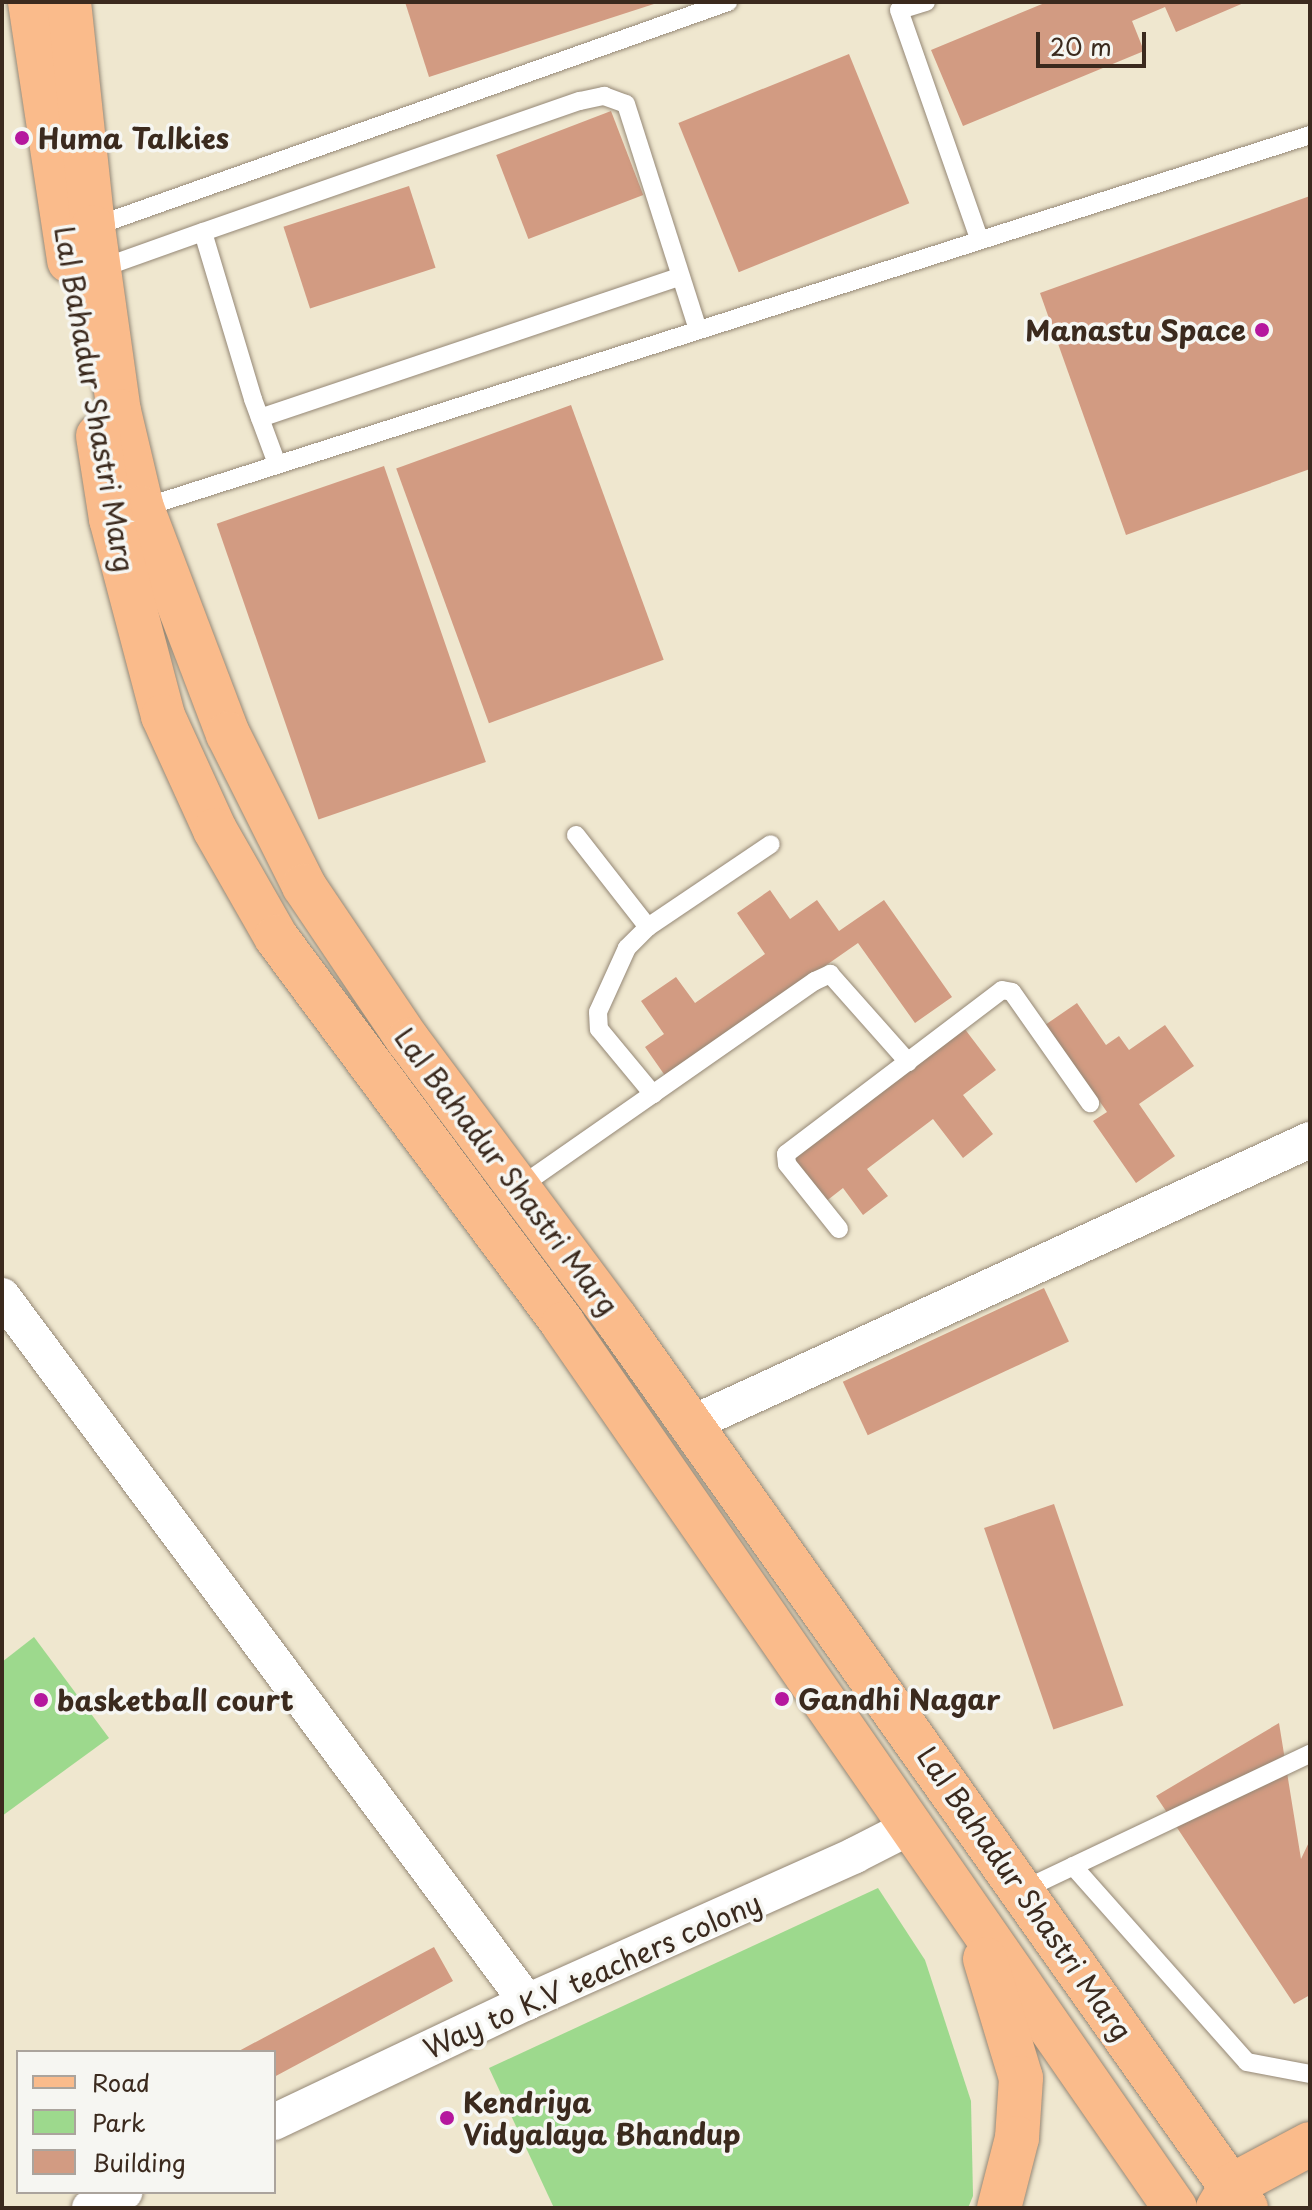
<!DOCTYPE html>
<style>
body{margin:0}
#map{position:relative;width:1312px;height:2210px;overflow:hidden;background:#efe7cf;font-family:"Playpen Sans",sans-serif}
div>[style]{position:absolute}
.green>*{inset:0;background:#9dd98d}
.building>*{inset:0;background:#d29b82;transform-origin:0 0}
.roads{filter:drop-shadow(0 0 2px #958876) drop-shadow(0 0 2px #958876)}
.lane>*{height:18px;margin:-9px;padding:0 9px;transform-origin:9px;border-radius:9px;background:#fff}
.street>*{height:36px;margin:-18px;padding:0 18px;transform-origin:18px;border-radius:18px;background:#fff}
.primary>*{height:44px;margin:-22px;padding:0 22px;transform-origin:22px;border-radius:22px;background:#fabb8b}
.dots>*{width:22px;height:22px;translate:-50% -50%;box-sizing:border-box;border:4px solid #f6f6f2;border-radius:50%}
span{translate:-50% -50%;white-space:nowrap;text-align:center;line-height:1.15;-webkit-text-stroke:7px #f6f6f2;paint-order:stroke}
.poi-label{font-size:28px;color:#3b2a1e;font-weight:700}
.left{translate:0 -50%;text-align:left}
.right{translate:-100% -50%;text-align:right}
.street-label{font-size:28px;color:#3b2a1e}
.frame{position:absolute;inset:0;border:4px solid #3b2a1e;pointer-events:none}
.legend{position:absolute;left:16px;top:2050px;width:260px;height:144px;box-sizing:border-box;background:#f6f6f2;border:2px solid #aba49d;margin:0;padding:10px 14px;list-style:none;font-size:24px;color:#3b2a1e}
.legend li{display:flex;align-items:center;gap:16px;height:40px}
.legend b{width:40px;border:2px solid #aba49d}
.scale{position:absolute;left:1036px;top:32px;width:110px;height:36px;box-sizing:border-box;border:4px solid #3b2a1e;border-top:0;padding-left:10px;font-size:24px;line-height:28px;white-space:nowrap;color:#3b2a1e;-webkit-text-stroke:6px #f6f6f2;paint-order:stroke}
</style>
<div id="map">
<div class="green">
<div style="clip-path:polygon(34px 1637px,109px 1738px,2px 1816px,2px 1662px)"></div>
<div style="clip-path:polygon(878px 1888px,925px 1960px,971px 2101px,973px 2196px,968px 2208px,554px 2208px,489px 2068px)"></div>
</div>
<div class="building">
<div style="clip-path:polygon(405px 2px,657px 2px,657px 3px,429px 77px)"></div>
<div style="clip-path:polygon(1047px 2px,1246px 2px,1176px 32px,1165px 7px,1132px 21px,1144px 51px,963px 126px,931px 50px)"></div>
<div style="left:849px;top:54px;width:161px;height:184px;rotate:68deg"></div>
<div style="left:611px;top:111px;width:90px;height:123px;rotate:69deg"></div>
<div style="left:409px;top:186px;width:86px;height:132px;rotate:72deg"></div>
<div style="clip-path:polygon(1310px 196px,1310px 469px,1126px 535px,1040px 293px)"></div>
<div style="left:571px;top:405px;width:271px;height:186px;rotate:70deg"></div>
<div style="left:384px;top:466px;width:313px;height:177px;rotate:71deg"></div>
<div style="clip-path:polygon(770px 890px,790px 919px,817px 900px,839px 931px,884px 900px,952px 997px,915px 1023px,858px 943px,666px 1077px,645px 1047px,664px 1034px,641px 1001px,676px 977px,695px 1003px,765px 954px,737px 913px)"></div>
<div style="clip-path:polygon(1077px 1003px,1106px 1045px,1119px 1036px,1129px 1050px,1165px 1025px,1194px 1066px,1139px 1104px,1175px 1156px,1136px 1183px,1093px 1121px,1107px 1112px,1084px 1079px,1032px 1034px)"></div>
<div style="clip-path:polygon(964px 1028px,996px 1070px,963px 1095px,993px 1134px,963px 1158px,933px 1119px,867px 1169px,888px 1196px,863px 1215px,843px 1188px,820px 1206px,787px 1163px)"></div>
<div style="left:1044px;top:1288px;width:59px;height:222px;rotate:65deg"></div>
<div style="left:1054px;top:1504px;width:213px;height:74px;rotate:71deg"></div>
<div style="clip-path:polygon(1279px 1723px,1301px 1859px,1310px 1840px,1310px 1995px,1294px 2004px,1156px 1796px)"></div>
<div style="clip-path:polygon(434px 1947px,453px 1981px,274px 2077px,274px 2052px,237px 2052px)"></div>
</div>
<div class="roads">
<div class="lane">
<div style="left:926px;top:2px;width:28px;rotate:163deg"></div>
<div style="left:899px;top:10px;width:243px;rotate:70.7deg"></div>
<div style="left:93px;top:227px;width:674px;rotate:-19.51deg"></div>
<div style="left:99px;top:269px;width:110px;rotate:-19.6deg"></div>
<div style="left:260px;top:418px;width:443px;rotate:-18.6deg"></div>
<div style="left:277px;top:464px;width:69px;rotate:-110.3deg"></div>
<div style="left:253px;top:399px;width:174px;rotate:-106.7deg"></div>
<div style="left:203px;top:232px;width:399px;rotate:-19.2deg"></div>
<div style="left:580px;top:101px;width:25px;rotate:-12deg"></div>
<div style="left:604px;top:96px;width:23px;rotate:20deg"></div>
<div style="left:626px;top:104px;width:236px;rotate:72.3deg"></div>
<div style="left:139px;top:509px;width:1229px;rotate:-17.71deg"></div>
<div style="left:576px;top:835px;width:117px;rotate:52deg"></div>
<div style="left:648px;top:927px;width:30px;rotate:135deg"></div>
<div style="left:627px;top:948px;width:70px;rotate:114.4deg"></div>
<div style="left:598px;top:1012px;width:17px;rotate:87deg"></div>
<div style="left:599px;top:1029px;width:85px;rotate:50.3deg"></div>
<div style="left:648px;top:927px;width:148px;rotate:-34deg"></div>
<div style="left:518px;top:1188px;width:362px;rotate:-34.9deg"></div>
<div style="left:815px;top:981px;width:17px;rotate:-25deg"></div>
<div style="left:830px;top:974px;width:118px;rotate:48.4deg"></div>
<div style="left:839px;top:1229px;width:83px;rotate:-128.7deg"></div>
<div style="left:787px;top:1164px;width:10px;rotate:-96deg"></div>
<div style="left:786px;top:1154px;width:271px;rotate:-37.2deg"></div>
<div style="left:1002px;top:990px;width:10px;rotate:11deg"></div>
<div style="left:1012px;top:992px;width:136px;rotate:54.9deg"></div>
<div style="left:1073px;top:1866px;width:262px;rotate:48.4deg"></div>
<div style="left:1247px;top:2062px;width:64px;rotate:10.8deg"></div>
<div style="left:1023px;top:1890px;width:318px;rotate:-25.4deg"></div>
</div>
<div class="street">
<div style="left:2px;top:1296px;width:880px;rotate:53.36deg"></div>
<div style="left:691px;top:1424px;width:681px;rotate:-24.65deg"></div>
<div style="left:274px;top:2122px;width:280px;rotate:-25.4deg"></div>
<div style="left:527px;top:2002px;width:359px;rotate:-24.1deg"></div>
<div style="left:855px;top:1855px;width:62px;rotate:-27deg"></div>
<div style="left:90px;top:2208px;width:38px;rotate:-25deg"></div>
</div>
<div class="primary">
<div style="left:30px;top:2px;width:262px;rotate:81.4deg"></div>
<div style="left:69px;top:2px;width:226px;rotate:83.9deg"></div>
<div style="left:93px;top:227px;width:186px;rotate:82deg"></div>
<div style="left:119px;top:411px;width:100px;rotate:76.7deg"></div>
<div style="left:142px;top:508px;width:242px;rotate:69.2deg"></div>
<div style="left:228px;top:734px;width:170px;rotate:63.4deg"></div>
<div style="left:304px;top:886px;width:186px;rotate:56deg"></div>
<div style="left:408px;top:1040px;width:348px;rotate:53.3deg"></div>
<div style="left:616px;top:1319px;width:1090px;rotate:54.68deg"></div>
<div style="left:98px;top:436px;width:84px;rotate:81.1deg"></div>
<div style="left:111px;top:519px;width:204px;rotate:75.2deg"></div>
<div style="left:163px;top:716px;width:125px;rotate:65.5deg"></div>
<div style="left:215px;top:830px;width:123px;rotate:60.3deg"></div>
<div style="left:276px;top:937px;width:482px;rotate:53.4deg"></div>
<div style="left:563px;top:1324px;width:1075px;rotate:55.3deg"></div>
<div style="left:985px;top:1959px;width:124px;rotate:73.2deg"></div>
<div style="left:1021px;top:2078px;width:60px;rotate:93.8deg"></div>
<div style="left:1017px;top:2138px;width:72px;rotate:104.4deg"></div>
<div style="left:1218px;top:2208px;width:26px;rotate:-59deg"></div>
<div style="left:1231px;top:2186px;width:89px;rotate:-28deg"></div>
</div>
</div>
<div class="dots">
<div style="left:22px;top:138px;background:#b5179e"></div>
<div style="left:1262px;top:330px;background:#b5179e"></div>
<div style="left:782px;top:1699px;background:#b5179e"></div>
<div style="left:41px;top:1700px;background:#b5179e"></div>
<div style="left:447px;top:2118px;background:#b5179e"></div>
</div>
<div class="poi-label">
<span class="left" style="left:38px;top:138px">Huma Talkies</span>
<span class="right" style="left:1246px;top:330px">Manastu Space</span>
<span class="left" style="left:798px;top:1699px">Gandhi Nagar</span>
<span class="left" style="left:57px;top:1700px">basketball court</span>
<span class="left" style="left:463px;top:2118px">Kendriya<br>Vidyalaya Bhandup</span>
</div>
<div class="street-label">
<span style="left:95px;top:399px;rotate:80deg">Lal Bahadur Shastri Marg</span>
<span style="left:507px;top:1171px;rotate:53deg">Lal Bahadur Shastri Marg</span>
<span style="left:1025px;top:1893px;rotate:55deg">Lal Bahadur Shastri Marg</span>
<span style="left:592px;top:1975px;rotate:-24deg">Way to K.V teachers colony</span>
</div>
<div class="frame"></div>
<ul class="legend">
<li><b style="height:10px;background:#fabb8b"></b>Road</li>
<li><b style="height:22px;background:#9dd98d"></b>Park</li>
<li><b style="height:22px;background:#d29b82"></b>Building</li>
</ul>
<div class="scale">20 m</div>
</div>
